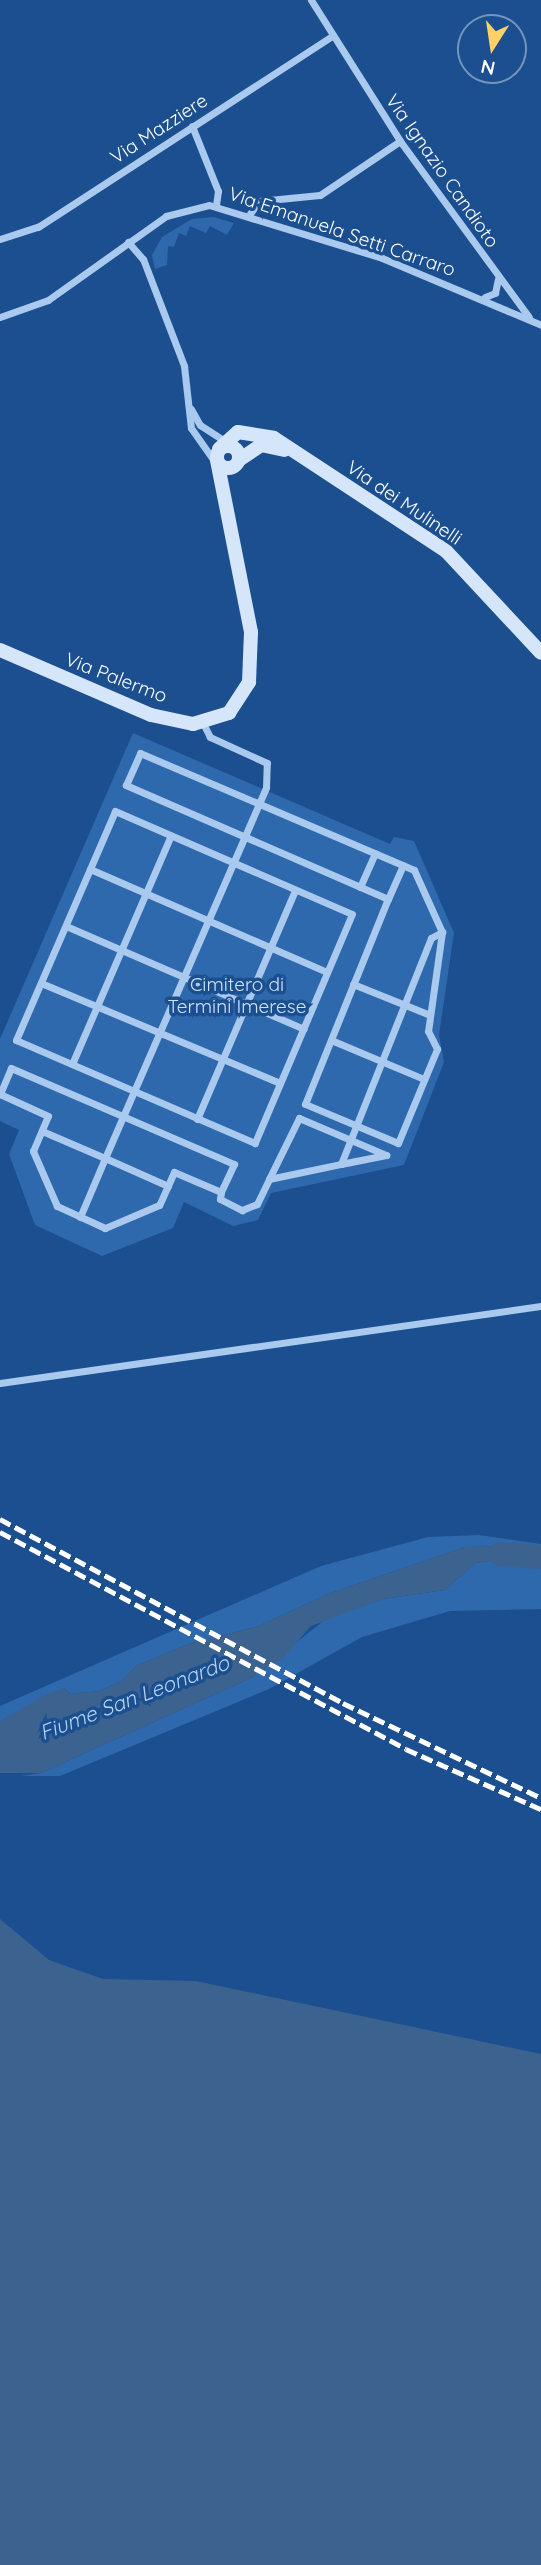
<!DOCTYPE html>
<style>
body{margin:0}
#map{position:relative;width:541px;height:2565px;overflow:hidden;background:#1b4f8f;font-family:Quicksand,sans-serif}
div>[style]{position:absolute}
.green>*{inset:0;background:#2e69ad}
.water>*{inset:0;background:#3c6290}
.river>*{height:24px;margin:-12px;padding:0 12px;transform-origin:12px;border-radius:12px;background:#3c6290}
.street>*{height:7px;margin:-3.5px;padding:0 3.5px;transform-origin:3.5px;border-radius:3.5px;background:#a9c9ee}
.secondary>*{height:14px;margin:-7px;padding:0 7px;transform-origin:7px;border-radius:7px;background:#d6e6fa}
.secondary>.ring{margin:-7px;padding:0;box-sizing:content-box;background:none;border:14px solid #d6e6fa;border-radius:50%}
.rail>*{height:4.5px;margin-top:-2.25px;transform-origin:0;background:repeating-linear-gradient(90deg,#fff 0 12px,transparent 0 17px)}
span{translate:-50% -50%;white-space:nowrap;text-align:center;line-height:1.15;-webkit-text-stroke:7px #1b4f8f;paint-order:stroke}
.street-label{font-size:19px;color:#fff}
.park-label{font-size:19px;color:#cfe3fa}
.water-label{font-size:21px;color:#b5d3f5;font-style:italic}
.north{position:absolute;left:457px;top:14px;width:70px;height:70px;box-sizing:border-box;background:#1b4f8f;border:2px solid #7695bc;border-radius:50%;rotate:192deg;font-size:19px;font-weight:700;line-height:28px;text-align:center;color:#fff}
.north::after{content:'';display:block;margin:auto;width:24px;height:32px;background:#ffd166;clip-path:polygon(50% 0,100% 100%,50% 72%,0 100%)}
</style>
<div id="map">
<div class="green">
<div style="clip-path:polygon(213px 217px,234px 223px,227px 235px,210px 226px,206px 233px,190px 226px,186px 236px,179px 233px,174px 247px,168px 246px,167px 265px,155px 269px,152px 255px,162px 237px,192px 219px)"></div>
<div style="clip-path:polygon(133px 733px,390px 844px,394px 837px,414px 841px,454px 933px,439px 1035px,444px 1062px,404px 1165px,271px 1193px,258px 1220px,233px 1226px,184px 1202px,173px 1228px,102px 1256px,35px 1225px,9px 1154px,19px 1130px,0 1121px,0 1039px)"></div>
<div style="clip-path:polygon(479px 1535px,541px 1544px,541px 1609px,450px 1611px,362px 1637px,269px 1689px,60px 1776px,21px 1776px,41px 1773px,253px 1677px,327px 1618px,383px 1599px,445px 1590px,475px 1563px,530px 1555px,518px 1546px,465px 1547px,328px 1594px,256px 1627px,188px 1644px,136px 1666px,122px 1681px,99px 1691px,70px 1694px,64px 1688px,0 1721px,0 1706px,321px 1566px,428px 1537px)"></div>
</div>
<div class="water">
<div style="clip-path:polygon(518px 1546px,531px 1555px,475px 1563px,445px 1590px,383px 1599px,311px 1626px,283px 1658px,253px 1677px,41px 1773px,0 1773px,0 1721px,47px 1694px,64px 1688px,70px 1694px,99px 1691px,122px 1681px,136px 1666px,188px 1644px,256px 1627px,328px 1594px,465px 1547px)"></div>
<div style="clip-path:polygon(0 1919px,49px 1960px,103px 1979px,196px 1981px,541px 2054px,541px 2565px,0 2565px)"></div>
</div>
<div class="river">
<div style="left:500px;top:1554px;width:41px;rotate:4.2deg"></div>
</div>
<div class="street">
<div style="left:311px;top:0;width:167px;rotate:57.7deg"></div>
<div style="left:400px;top:141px;width:218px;rotate:53.8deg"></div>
<div style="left:192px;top:126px;width:70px;rotate:68.2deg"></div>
<div style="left:218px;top:191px;width:15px;rotate:98deg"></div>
<div style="left:249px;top:215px;width:17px;rotate:-54deg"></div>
<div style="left:259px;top:201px;width:61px;rotate:-5.6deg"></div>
<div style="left:320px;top:195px;width:97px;rotate:-34deg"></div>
<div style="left:0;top:239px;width:40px;rotate:-18deg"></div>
<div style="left:38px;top:227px;width:349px;rotate:-33deg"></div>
<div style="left:128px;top:242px;width:23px;rotate:49deg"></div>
<div style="left:143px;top:259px;width:115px;rotate:69deg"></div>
<div style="left:184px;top:366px;width:62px;rotate:83.6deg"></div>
<div style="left:191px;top:428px;width:45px;rotate:54.9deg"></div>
<div style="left:485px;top:297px;width:11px;rotate:-22deg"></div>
<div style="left:495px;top:293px;width:14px;rotate:-78deg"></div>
<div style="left:0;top:317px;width:51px;rotate:-19.5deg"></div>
<div style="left:48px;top:300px;width:145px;rotate:-35.4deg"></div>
<div style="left:166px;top:216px;width:44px;rotate:-14.3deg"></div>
<div style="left:209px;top:205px;width:181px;rotate:17deg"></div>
<div style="left:382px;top:258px;width:173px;rotate:22.8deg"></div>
<div style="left:191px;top:409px;width:18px;rotate:61deg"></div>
<div style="left:200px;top:425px;width:40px;rotate:32.9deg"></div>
<div style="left:140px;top:753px;width:298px;rotate:23.1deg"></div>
<div style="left:414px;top:870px;width:68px;rotate:65.7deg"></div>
<div style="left:442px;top:932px;width:100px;rotate:98deg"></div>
<div style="left:428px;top:1031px;width:20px;rotate:63deg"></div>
<div style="left:437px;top:1049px;width:102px;rotate:112.5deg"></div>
<div style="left:398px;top:1143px;width:101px;rotate:-157.2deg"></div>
<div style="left:305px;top:1104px;width:221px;rotate:-68deg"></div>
<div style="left:388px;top:899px;width:286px;rotate:-156.5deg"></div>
<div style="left:126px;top:785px;width:35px;rotate:-66deg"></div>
<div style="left:115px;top:811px;width:258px;rotate:23.5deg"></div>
<div style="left:352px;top:914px;width:249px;rotate:113deg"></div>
<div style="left:255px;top:1143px;width:260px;rotate:-156.7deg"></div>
<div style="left:16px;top:1040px;width:249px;rotate:-66.6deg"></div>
<div style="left:90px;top:869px;width:258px;rotate:23.5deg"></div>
<div style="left:360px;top:887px;width:37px;rotate:-66deg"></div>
<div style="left:388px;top:899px;width:37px;rotate:-66deg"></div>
<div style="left:66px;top:926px;width:259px;rotate:23.4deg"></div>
<div style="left:41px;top:983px;width:259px;rotate:22.7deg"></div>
<div style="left:353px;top:984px;width:83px;rotate:21.9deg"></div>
<div style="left:331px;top:1040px;width:101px;rotate:22.8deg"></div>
<div style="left:72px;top:1064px;width:249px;rotate:-66.6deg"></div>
<div style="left:11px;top:1068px;width:243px;rotate:23.3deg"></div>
<div style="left:234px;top:1164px;width:31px;rotate:115deg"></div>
<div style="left:221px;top:1192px;width:51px;rotate:-156.9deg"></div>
<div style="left:174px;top:1172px;width:36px;rotate:114deg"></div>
<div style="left:159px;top:1205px;width:59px;rotate:156.9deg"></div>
<div style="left:105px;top:1228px;width:53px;rotate:-155.4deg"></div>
<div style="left:57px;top:1206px;width:60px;rotate:-113.6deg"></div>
<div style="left:33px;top:1151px;width:38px;rotate:-67deg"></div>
<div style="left:48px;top:1116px;width:53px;rotate:-155.4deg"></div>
<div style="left:0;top:1094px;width:28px;rotate:-67deg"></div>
<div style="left:197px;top:1119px;width:249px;rotate:-66.8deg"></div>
<div style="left:42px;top:1131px;width:69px;rotate:23.2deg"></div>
<div style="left:105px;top:1158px;width:404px;rotate:-66.5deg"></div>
<div style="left:266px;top:787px;width:24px;rotate:-88deg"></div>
<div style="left:267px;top:763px;width:63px;rotate:-155.5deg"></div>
<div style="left:210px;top:737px;width:16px;rotate:-117deg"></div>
<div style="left:269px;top:1179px;width:68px;rotate:-63.8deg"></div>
<div style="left:299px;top:1118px;width:95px;rotate:23deg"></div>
<div style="left:386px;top:1155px;width:46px;rotate:168.7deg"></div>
<div style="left:221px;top:1192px;width:7px;rotate:98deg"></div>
<div style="left:220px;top:1199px;width:25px;rotate:27deg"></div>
<div style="left:242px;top:1210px;width:16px;rotate:-22deg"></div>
<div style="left:257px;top:1204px;width:28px;rotate:-64deg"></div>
<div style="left:269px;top:1179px;width:74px;rotate:-11.8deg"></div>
<div style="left:341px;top:1164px;width:243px;rotate:-68.3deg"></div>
<div style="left:431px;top:938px;width:13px;rotate:-29deg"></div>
<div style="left:80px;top:1217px;width:64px;rotate:-67deg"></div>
<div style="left:105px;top:1158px;width:69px;rotate:24deg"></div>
<div style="left:0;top:1383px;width:546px;rotate:-8.1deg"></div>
</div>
<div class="secondary">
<div class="ring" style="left:217px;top:446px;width:8px;height:8px"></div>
<div style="left:219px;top:449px;width:25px;rotate:-42deg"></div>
<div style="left:238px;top:432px;width:36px;rotate:9deg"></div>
<div style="left:274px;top:438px;width:206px;rotate:33.3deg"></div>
<div style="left:446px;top:551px;width:139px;rotate:47deg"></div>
<div style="left:239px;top:460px;width:27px;rotate:-34deg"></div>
<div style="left:261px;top:445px;width:24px;rotate:12deg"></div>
<div style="left:0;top:650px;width:164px;rotate:23.3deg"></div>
<div style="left:151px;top:715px;width:43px;rotate:12.1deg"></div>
<div style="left:193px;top:724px;width:38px;rotate:-17deg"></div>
<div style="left:229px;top:713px;width:37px;rotate:-57deg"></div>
<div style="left:249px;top:682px;width:50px;rotate:-87.7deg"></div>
<div style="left:251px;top:632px;width:175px;rotate:-101.2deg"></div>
</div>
<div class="rail">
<div style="left:0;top:1519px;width:389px;rotate:28.2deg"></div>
<div style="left:343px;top:1703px;width:220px;rotate:25.6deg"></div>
<div style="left:0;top:1532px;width:460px;rotate:28.1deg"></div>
<div style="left:406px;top:1749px;width:148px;rotate:24deg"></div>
</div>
<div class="street-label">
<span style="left:159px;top:129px;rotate:-33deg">Via Mazziere</span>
<span style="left:442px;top:171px;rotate:55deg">Via Ignazio Candioto</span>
<span style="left:342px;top:232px;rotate:19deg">Via Emanuela Setti Carraro</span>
<span style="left:404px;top:503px;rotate:34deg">Via dei Mulinelli</span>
<span style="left:116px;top:678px;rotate:21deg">Via Palermo</span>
</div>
<div class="park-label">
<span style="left:237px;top:996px">Cimitero di<br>Termini Imerese</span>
</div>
<div class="water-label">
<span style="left:134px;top:1697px;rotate:-21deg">Fiume San Leonardo</span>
</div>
<div class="north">N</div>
</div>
